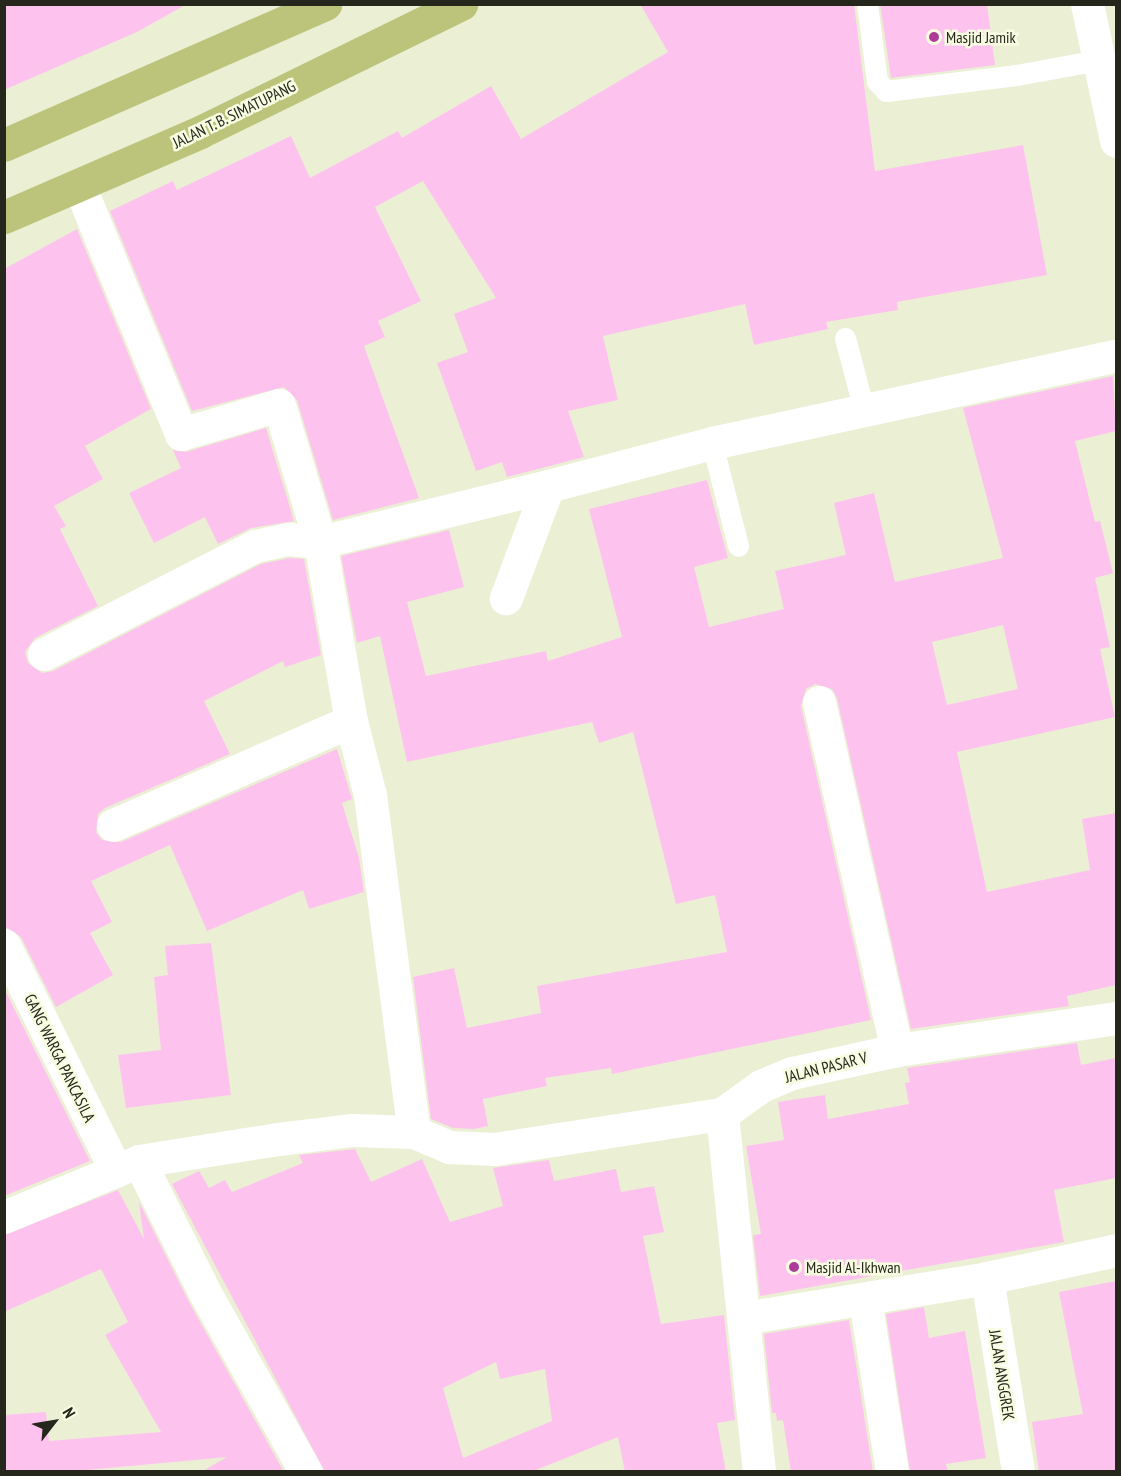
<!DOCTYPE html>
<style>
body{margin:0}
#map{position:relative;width:1121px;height:1476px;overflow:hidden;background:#ebf0d5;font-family:"PT Sans Narrow",sans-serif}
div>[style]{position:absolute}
.building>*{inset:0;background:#fec2ef}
.lane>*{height:21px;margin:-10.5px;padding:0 10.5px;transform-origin:10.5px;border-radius:10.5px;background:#fff}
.street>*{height:33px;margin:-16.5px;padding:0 16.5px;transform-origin:16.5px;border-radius:16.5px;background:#fff}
.primary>*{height:33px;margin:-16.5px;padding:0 16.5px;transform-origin:16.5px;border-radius:16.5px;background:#bcc47c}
.dots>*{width:16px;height:16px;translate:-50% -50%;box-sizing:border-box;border:3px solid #f8fde2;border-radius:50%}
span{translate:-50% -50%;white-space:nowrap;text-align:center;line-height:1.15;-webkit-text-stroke:5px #f8fde2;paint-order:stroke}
.poi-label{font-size:16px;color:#25271d}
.left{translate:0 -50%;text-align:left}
.street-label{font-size:16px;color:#25271d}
.frame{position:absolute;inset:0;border:6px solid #25271d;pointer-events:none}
.north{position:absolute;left:24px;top:1392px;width:60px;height:60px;-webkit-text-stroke:4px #f8fde2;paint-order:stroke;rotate:59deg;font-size:16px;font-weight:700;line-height:24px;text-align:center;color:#25271d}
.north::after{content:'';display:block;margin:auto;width:21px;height:27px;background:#25271d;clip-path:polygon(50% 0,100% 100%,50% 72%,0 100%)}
</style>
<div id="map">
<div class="building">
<div style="clip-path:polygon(4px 4px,187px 4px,137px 32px,4px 90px)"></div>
<div style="clip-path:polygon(640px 4px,854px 4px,875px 171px,1023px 145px,1047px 275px,897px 302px,898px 310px,826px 322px,828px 329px,754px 345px,745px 304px,603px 336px,618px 400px,568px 411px,584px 457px,507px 477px,502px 462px,476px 471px,437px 363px,468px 352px,454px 314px,496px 298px,423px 181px,375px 207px,421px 301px,378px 321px,385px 337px,364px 346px,419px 498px,333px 520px,297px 400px,284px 387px,192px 411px,110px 211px,173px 181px,177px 190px,291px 136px,310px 178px,398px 131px,402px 138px,491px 86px,521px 139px,668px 52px)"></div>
<div style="clip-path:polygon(880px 4px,987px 4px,995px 65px,891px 78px)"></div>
<div style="clip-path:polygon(77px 229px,151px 409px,85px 446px,103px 479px,54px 506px,66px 526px,60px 529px,98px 606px,35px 638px,25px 652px,28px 663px,42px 673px,53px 671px,261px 564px,290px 558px,304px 559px,321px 655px,285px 667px,283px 661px,204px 701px,230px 754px,105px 808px,98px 814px,96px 832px,102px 840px,121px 842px,337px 749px,352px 799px,342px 803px,359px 858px,364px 892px,309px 909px,303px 890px,207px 931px,170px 845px,91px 881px,112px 922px,90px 933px,113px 975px,56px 1007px,21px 937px,4px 926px,4px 269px)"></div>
<div style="clip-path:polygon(evenodd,1113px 376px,1116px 431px,1075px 441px,1095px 522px,1100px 521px,1113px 573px,1095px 578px,1110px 647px,1100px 649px,1115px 717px,957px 752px,987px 892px,1090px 870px,1082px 819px,1116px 813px,1116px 985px,1067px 996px,1069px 1006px,911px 1029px,837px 698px,832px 689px,815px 684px,806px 689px,801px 706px,871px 1020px,612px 1074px,611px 1068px,545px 1078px,547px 1086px,483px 1099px,488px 1126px,474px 1129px,453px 1128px,431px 1119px,413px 977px,454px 968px,467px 1028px,541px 1013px,537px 986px,727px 952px,715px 895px,676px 904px,633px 732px,599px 743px,592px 722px,407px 762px,380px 636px,357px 643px,341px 556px,449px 530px,464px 587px,407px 602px,426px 676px,546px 651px,548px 661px,622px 637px,589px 509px,707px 480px,728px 558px,694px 567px,709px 627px,784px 609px,775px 571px,846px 555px,834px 503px,874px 493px,895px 582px,1003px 558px,963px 408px,1113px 376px,1003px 625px,1018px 689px,947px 705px,932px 642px,1003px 625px)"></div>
<div style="clip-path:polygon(266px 428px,294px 521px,251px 528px,218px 544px,205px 517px,154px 543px,129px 493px,181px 468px,173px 450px,186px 452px)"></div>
<div style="clip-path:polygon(211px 943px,231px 1095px,126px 1108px,118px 1055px,161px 1050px,154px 977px,168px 975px,165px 946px)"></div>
<div style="clip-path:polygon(4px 988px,90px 1161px,4px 1196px)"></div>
<div style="clip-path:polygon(1077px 1043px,1081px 1065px,1116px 1058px,1116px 1178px,1054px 1190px,1064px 1242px,760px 1296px,753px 1235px,761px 1234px,746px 1146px,784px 1140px,778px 1102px,825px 1095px,828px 1119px,909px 1104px,905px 1083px,910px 1082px,907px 1068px)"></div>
<div style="clip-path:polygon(evenodd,355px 1149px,371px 1182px,422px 1159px,450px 1222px,503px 1206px,493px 1168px,549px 1160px,554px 1181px,616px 1169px,621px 1192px,654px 1186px,664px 1232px,643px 1236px,661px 1324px,724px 1315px,735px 1420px,717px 1423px,726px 1472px,625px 1472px,618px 1437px,531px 1472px,325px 1472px,172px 1184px,199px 1171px,209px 1188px,225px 1180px,232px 1192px,303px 1163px,299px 1155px,355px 1149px,496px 1362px,500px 1379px,545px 1369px,552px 1421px,463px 1458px,443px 1388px,496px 1362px)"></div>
<div style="clip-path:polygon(118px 1190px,144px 1239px,139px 1202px,189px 1302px,284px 1472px,201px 1472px,227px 1457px,66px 1472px,4px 1472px,4px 1415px,46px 1412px,49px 1441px,161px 1432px,105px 1335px,128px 1322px,101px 1269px,4px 1312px,4px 1235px)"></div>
<div style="clip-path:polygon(1116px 1281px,1116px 1472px,1039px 1472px,1032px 1422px,1083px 1414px,1059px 1292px)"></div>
<div style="clip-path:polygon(924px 1307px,929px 1338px,965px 1331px,986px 1458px,946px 1464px,948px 1472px,910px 1472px,886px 1314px)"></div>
<div style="clip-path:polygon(849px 1320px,873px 1472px,791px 1472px,783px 1420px,777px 1421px,776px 1413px,772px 1413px,764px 1334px)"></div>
</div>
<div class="lane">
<div style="left:867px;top:4px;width:78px;rotate:82.6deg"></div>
<div style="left:877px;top:81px;width:13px;rotate:48deg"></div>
<div style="left:886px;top:91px;width:132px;rotate:-7deg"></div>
<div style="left:1017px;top:75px;width:82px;rotate:-10.5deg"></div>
<div style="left:845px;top:338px;width:74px;rotate:75.2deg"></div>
<div style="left:712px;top:443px;width:106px;rotate:75.8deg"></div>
</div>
<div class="street">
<div style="left:1087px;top:4px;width:140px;rotate:78deg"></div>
<div style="left:79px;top:185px;width:269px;rotate:67.7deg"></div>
<div style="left:181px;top:434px;width:102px;rotate:-16.5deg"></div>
<div style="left:279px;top:405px;width:143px;rotate:73.3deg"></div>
<div style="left:320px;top:542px;width:182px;rotate:80.2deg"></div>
<div style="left:351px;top:721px;width:76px;rotate:75.6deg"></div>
<div style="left:370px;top:795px;width:340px;rotate:82.6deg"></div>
<div style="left:548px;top:486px;width:170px;rotate:-14.7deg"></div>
<div style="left:712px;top:443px;width:413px;rotate:-12.2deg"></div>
<div style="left:44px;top:654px;width:237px;rotate:-27.1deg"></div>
<div style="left:255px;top:546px;width:35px;rotate:-12deg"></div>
<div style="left:289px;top:539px;width:31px;rotate:6deg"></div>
<div style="left:320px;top:542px;width:235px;rotate:-13.8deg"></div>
<div style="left:548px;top:486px;width:120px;rotate:110.6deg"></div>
<div style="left:819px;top:702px;width:357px;rotate:77.4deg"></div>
<div style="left:113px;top:825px;width:260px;rotate:-23.6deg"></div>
<div style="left:4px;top:945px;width:252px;rotate:63.6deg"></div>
<div style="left:139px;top:1161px;width:148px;rotate:63.4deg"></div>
<div style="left:205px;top:1293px;width:206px;rotate:60.6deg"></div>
<div style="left:4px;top:1217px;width:146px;rotate:-22.5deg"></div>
<div style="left:139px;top:1161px;width:141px;rotate:-9deg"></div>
<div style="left:278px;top:1139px;width:75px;rotate:-6.9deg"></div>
<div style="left:352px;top:1130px;width:62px;rotate:1.8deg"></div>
<div style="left:414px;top:1132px;width:38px;rotate:23deg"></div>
<div style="left:449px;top:1147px;width:46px;rotate:2.5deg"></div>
<div style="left:495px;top:1149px;width:230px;rotate:-8.8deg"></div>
<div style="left:987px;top:1278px;width:196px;rotate:80.9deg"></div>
<div style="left:865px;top:1299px;width:175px;rotate:81.1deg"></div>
<div style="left:744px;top:1318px;width:246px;rotate:-9.3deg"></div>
<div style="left:987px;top:1278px;width:132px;rotate:-12.2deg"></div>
<div style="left:759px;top:1472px;width:360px;rotate:-95.9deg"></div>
<div style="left:722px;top:1114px;width:48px;rotate:-35.7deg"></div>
<div style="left:761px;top:1086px;width:34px;rotate:-23deg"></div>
<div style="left:792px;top:1073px;width:107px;rotate:-12.4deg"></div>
<div style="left:897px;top:1050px;width:221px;rotate:-8.3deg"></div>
</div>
<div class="primary">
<div style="left:4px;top:145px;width:351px;rotate:-23.7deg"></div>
<div style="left:4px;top:217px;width:214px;rotate:-23.4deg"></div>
<div style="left:200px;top:132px;width:291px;rotate:-26.1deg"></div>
</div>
<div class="dots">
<div style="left:934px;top:37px;background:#ad3c99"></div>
<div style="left:794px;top:1267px;background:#ad3c99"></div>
</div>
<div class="poi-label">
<span class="left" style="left:946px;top:37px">Masjid Jamik</span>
<span class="left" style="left:806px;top:1267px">Masjid Al-Ikhwan</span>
</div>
<div class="street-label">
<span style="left:234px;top:114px;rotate:-26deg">JALAN T. B. SIMATUPANG</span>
<span style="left:60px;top:1058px;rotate:64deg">GANG WARGA PANCASILA</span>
<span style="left:826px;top:1067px;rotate:-14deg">JALAN PASAR V</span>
<span style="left:1002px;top:1375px;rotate:81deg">JALAN ANGGREK</span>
</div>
<div class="frame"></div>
<div class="north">N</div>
</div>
